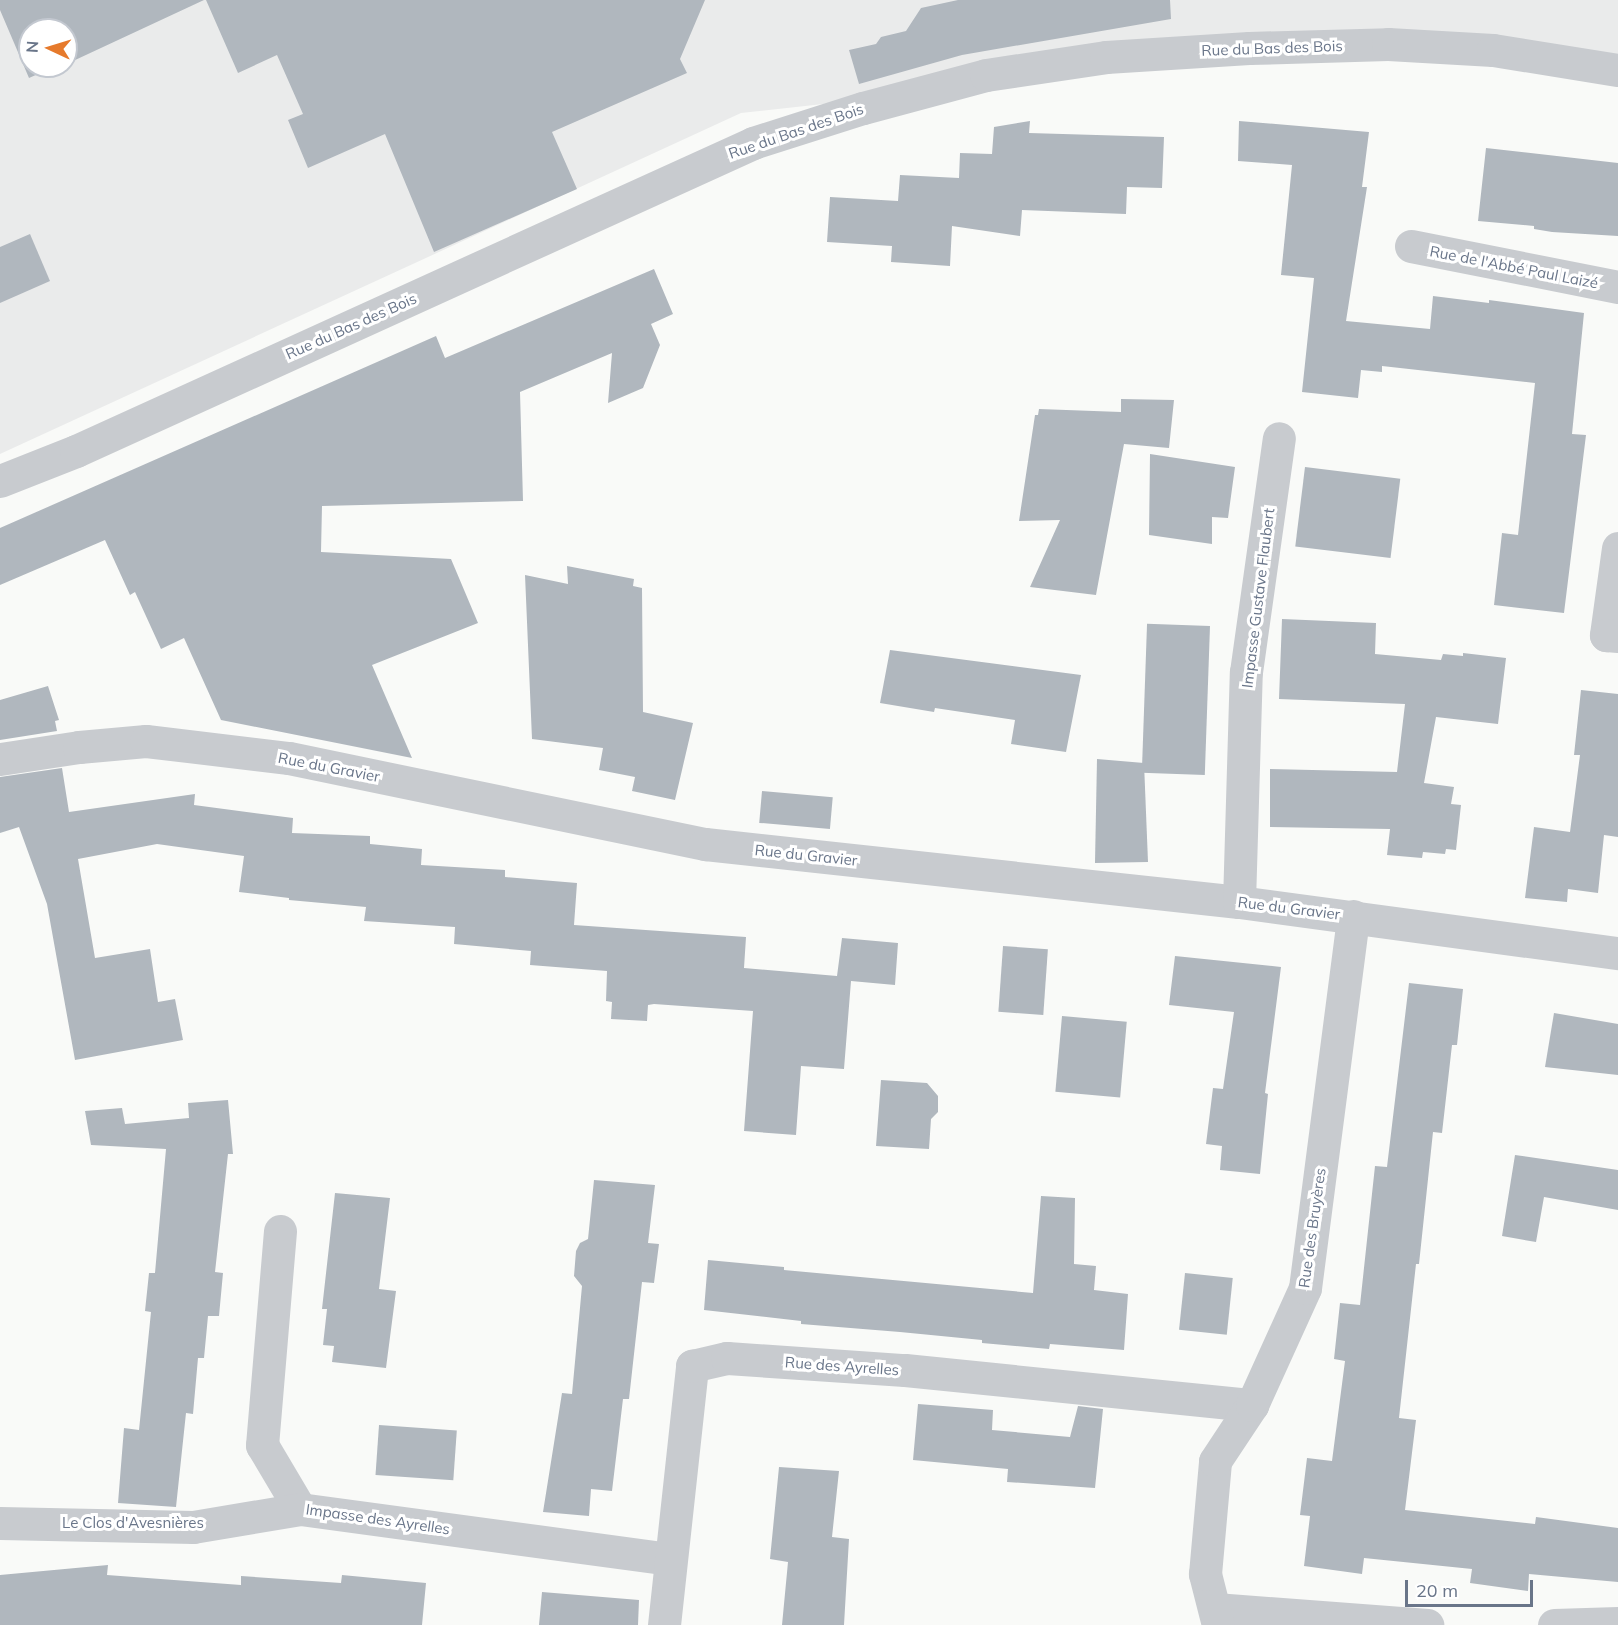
<!DOCTYPE html>
<meta charset="utf-8">
<style>
body{margin:0}
#map{position:relative;width:1618px;height:1625px;overflow:hidden;background:#f9faf8;font-family:Mulish,sans-serif}
div>[style]{position:absolute}
.built>*{inset:0;background:#eaebeb}
.building>*{inset:0;background:#b0b7be;transform-origin:0 0}
.minor>*{height:33px;margin:-16.5px;padding:0 16.5px;transform-origin:16.5px;border-radius:16.5px;background:#c8cbcf}
span{translate:-50% -50%;white-space:nowrap;text-align:center;line-height:1.15;-webkit-text-stroke:6px #fff;paint-order:stroke}
.street-label{font-size:15px;color:#697589}
.north{position:absolute;left:18px;top:18px;width:60px;height:60px;box-sizing:border-box;background:#fff;border:2px solid #c3c8d0;border-radius:50%;rotate:274deg;font-size:16px;font-weight:700;line-height:24px;text-align:center;color:#697589}
.north::after{content:'';display:block;margin:auto;width:21px;height:27px;background:#e67a2c;clip-path:polygon(50% 0,100% 100%,50% 72%,0 100%)}
.scale{position:absolute;left:1405px;top:1580px;width:128px;height:27px;box-sizing:border-box;border:3px solid #697589;border-top:0;padding-left:8px;font-size:18px;line-height:21px;white-space:nowrap;color:#697589;-webkit-text-stroke:4px #fff;paint-order:stroke}
</style>
<div id="map">
<div class="built">
<div style="clip-path:polygon(evenodd,0 0,1618px 0,1618px 57px,1358px 45px,741px 113px,0 454px,0 0,30px 30px,66px 30px,66px 66px,30px 66px,30px 30px)"></div>
</div>
<div class="building">
<div style="clip-path:polygon(0 0,204px 0,73px 61px,72px 59px,66px 61px,66px 30px,30px 30px,30px 66px,56px 66px,29px 78px,0 10px)"></div>
<div style="clip-path:polygon(206px 0,705px 0,680px 59px,687px 73px,552px 132px,577px 189px,434px 252px,385px 134px,308px 168px,288px 120px,303px 114px,277px 55px,238px 73px)"></div>
<div style="clip-path:polygon(958px 0,1170px 0,1171px 19px,962px 55px,859px 84px,849px 50px,876px 44px,881px 37px,906px 31px,921px 8px)"></div>
<div style="clip-path:polygon(1030px 121px,1029px 133px,1164px 137px,1162px 188px,1127px 187px,1126px 214px,1022px 210px,1020px 236px,952px 226px,950px 266px,891px 262px,892px 246px,827px 242px,830px 197px,898px 201px,900px 175px,959px 178px,960px 153px,992px 154px,994px 127px)"></div>
<div style="clip-path:polygon(1239px 121px,1369px 132px,1362px 187px,1367px 187px,1346px 321px,1430px 329px,1433px 296px,1489px 303px,1489px 300px,1584px 313px,1572px 434px,1586px 435px,1564px 613px,1494px 605px,1502px 533px,1518px 535px,1535px 383px,1382px 366px,1382px 372px,1361px 370px,1358px 398px,1302px 392px,1314px 278px,1281px 275px,1292px 165px,1238px 161px)"></div>
<div style="clip-path:polygon(1486px 148px,1618px 163px,1618px 236px,1552px 232px,1534px 229px,1534px 226px,1478px 221px)"></div>
<div style="clip-path:polygon(30px 234px,50px 281px,0 303px,0 247px)"></div>
<div style="clip-path:polygon(654px 269px,673px 314px,651px 324px,660px 345px,643px 388px,608px 403px,612px 353px,520px 392px,523px 501px,322px 506px,321px 552px,451px 559px,478px 623px,372px 665px,412px 758px,221px 720px,184px 638px,161px 649px,135px 592px,130px 595px,105px 540px,0 585px,0 528px,436px 336px,445px 358px)"></div>
<div style="clip-path:polygon(1121px 399px,1174px 400px,1169px 448px,1124px 444px,1096px 595px,1030px 587px,1060px 520px,1019px 521px,1035px 415px,1038px 415px,1039px 409px,1121px 412px)"></div>
<div style="clip-path:polygon(1150px 454px,1235px 467px,1228px 518px,1212px 517px,1212px 544px,1149px 535px)"></div>
<div style="left:1305px;top:467px;width:96px;height:80px;rotate:7deg"></div>
<div style="clip-path:polygon(567px 566px,634px 579px,633px 586px,642px 588px,643px 712px,693px 723px,675px 800px,632px 791px,635px 777px,599px 770px,603px 748px,532px 739px,525px 575px,568px 584px)"></div>
<div style="clip-path:polygon(1282px 619px,1376px 623px,1375px 654px,1441px 660px,1443px 654px,1463px 656px,1463px 653px,1506px 658px,1498px 724px,1436px 717px,1424px 783px,1454px 787px,1451px 804px,1461px 805px,1456px 850px,1446px 849px,1445px 854px,1423px 852px,1422px 858px,1387px 855px,1390px 829px,1270px 827px,1270px 769px,1397px 772px,1405px 704px,1279px 699px)"></div>
<div style="left:1210px;top:626px;width:149px;height:63px;rotate:92deg"></div>
<div style="clip-path:polygon(890px 650px,1081px 675px,1066px 752px,1011px 744px,1015px 720px,935px 708px,934px 712px,880px 703px)"></div>
<div style="clip-path:polygon(48px 686px,59px 720px,55px 721px,57px 731px,0 740px,0 700px)"></div>
<div style="clip-path:polygon(1581px 690px,1618px 694px,1618px 837px,1604px 835px,1598px 893px,1568px 889px,1567px 902px,1525px 898px,1534px 827px,1570px 832px,1580px 755px,1574px 755px)"></div>
<div style="clip-path:polygon(1097px 759px,1144px 763px,1148px 862px,1095px 863px)"></div>
<div style="clip-path:polygon(62px 768px,69px 812px,195px 794px,194px 805px,293px 818px,292px 833px,370px 836px,370px 844px,422px 849px,421px 865px,505px 870px,505px 877px,577px 883px,574px 925px,746px 937px,744px 968px,837px 976px,842px 938px,898px 943px,895px 985px,851px 981px,844px 1069px,801px 1066px,796px 1135px,744px 1131px,753px 1011px,654px 1004px,648px 1005px,647px 1021px,611px 1019px,612px 1002px,606px 1001px,607px 971px,530px 965px,531px 951px,454px 944px,455px 927px,364px 921px,366px 907px,289px 900px,289px 898px,239px 892px,244px 856px,157px 844px,78px 859px,95px 958px,150px 949px,158px 1002px,175px 999px,183px 1040px,75px 1060px,47px 904px,19px 827px,0 833px,0 777px)"></div>
<div style="left:762px;top:791px;width:71px;height:32px;rotate:5deg"></div>
<div style="left:1003px;top:946px;width:45px;height:66px;rotate:4deg"></div>
<div style="clip-path:polygon(1175px 956px,1281px 967px,1265px 1093px,1268px 1094px,1260px 1174px,1220px 1170px,1222px 1146px,1206px 1144px,1213px 1088px,1223px 1089px,1234px 1012px,1169px 1005px)"></div>
<div style="clip-path:polygon(1409px 983px,1463px 989px,1457px 1045px,1452px 1045px,1442px 1133px,1433px 1132px,1419px 1264px,1416px 1264px,1399px 1418px,1416px 1420px,1405px 1510px,1535px 1524px,1536px 1517px,1618px 1528px,1618px 1582px,1529px 1574px,1528px 1591px,1470px 1583px,1472px 1569px,1364px 1558px,1362px 1574px,1304px 1566px,1310px 1516px,1300px 1515px,1307px 1458px,1332px 1461px,1345px 1361px,1334px 1359px,1340px 1303px,1360px 1305px,1375px 1166px,1387px 1167px)"></div>
<div style="clip-path:polygon(1554px 1013px,1618px 1024px,1618px 1075px,1545px 1067px)"></div>
<div style="left:1062px;top:1016px;width:65px;height:76px;rotate:5deg"></div>
<div style="clip-path:polygon(881px 1080px,927px 1083px,938px 1096px,938px 1112px,931px 1119px,929px 1149px,876px 1146px)"></div>
<div style="clip-path:polygon(228px 1100px,233px 1154px,228px 1154px,215px 1272px,223px 1273px,219px 1316px,208px 1316px,204px 1358px,198px 1358px,193px 1414px,186px 1413px,176px 1507px,118px 1503px,124px 1428px,139px 1430px,151px 1312px,145px 1311px,149px 1273px,155px 1273px,166px 1149px,91px 1145px,85px 1111px,122px 1108px,125px 1124px,189px 1118px,188px 1103px)"></div>
<div style="clip-path:polygon(1515px 1155px,1618px 1170px,1618px 1210px,1544px 1197px,1536px 1242px,1502px 1236px)"></div>
<div style="clip-path:polygon(594px 1180px,655px 1185px,648px 1243px,659px 1244px,654px 1283px,642px 1282px,629px 1399px,623px 1399px,612px 1491px,591px 1489px,589px 1516px,543px 1512px,562px 1393px,572px 1394px,582px 1286px,574px 1276px,576px 1251px,580px 1243px,588px 1239px)"></div>
<div style="clip-path:polygon(335px 1193px,390px 1198px,379px 1289px,396px 1291px,386px 1368px,332px 1362px,334px 1346px,323px 1345px,327px 1309px,322px 1309px)"></div>
<div style="clip-path:polygon(1041px 1196px,1075px 1198px,1074px 1264px,1096px 1266px,1094px 1290px,1128px 1294px,1124px 1350px,1050px 1344px,1049px 1349px,982px 1343px,982px 1340px,900px 1332px,801px 1324px,801px 1321px,704px 1310px,708px 1260px,784px 1267px,784px 1270px,1033px 1293px)"></div>
<div style="left:1185px;top:1273px;width:48px;height:57px;rotate:6deg"></div>
<div style="clip-path:polygon(918px 1404px,993px 1410px,992px 1430px,1070px 1437px,1078px 1406px,1103px 1409px,1095px 1488px,1007px 1482px,1008px 1469px,913px 1460px)"></div>
<div style="left:379px;top:1425px;width:78px;height:50px;rotate:4deg"></div>
<div style="clip-path:polygon(779px 1467px,839px 1471px,832px 1537px,849px 1539px,844px 1625px,782px 1625px,788px 1562px,770px 1559px)"></div>
<div style="clip-path:polygon(108px 1565px,107px 1575px,241px 1585px,241px 1576px,341px 1583px,342px 1575px,426px 1583px,422px 1625px,0 1625px,0 1575px)"></div>
<div style="clip-path:polygon(542px 1592px,639px 1600px,638px 1625px,539px 1625px)"></div>
</div>
<div class="minor">
<div style="left:1411px;top:246px;width:211px;rotate:11.2deg"></div>
<div style="left:0;top:481px;width:82px;rotate:-21.5deg"></div>
<div style="left:76px;top:451px;width:744px;rotate:-24.46deg"></div>
<div style="left:753px;top:143px;width:115px;rotate:-17.7deg"></div>
<div style="left:863px;top:108px;width:127px;rotate:-15deg"></div>
<div style="left:986px;top:75px;width:121px;rotate:-8.5deg"></div>
<div style="left:1106px;top:57px;width:143px;rotate:-3.6deg"></div>
<div style="left:1249px;top:48px;width:139px;rotate:-1.6deg"></div>
<div style="left:1388px;top:44px;width:105px;rotate:3.3deg"></div>
<div style="left:1493px;top:50px;width:127px;rotate:9.1deg"></div>
<div style="left:1618px;top:548px;width:88px;rotate:97.9deg"></div>
<div style="left:1606px;top:635px;width:12px;rotate:5deg"></div>
<div style="left:0;top:759px;width:80px;rotate:-8.6deg"></div>
<div style="left:79px;top:747px;width:67px;rotate:-5.1deg"></div>
<div style="left:146px;top:741px;width:144px;rotate:6.8deg"></div>
<div style="left:289px;top:758px;width:425px;rotate:11.7deg"></div>
<div style="left:705px;top:844px;width:537px;rotate:6.2deg"></div>
<div style="left:1239px;top:902px;width:382px;rotate:7.7deg"></div>
<div style="left:1239px;top:902px;width:230px;rotate:-88.3deg"></div>
<div style="left:1246px;top:672px;width:236px;rotate:-82deg"></div>
<div style="left:280px;top:1231px;width:215px;rotate:94.8deg"></div>
<div style="left:262px;top:1445px;width:74px;rotate:59.3deg"></div>
<div style="left:300px;top:1509px;width:373px;rotate:7.7deg"></div>
<div style="left:0;top:1523px;width:193px;rotate:1.2deg"></div>
<div style="left:193px;top:1527px;width:109px;rotate:-9.5deg"></div>
<div style="left:1215px;top:1609px;width:213px;rotate:4.3deg"></div>
<div style="left:664px;top:1625px;width:261px;rotate:-83.8deg"></div>
<div style="left:692px;top:1366px;width:36px;rotate:-13deg"></div>
<div style="left:727px;top:1358px;width:178px;rotate:3.9deg"></div>
<div style="left:905px;top:1370px;width:349px;rotate:5.8deg"></div>
<div style="left:1218px;top:1625px;width:53px;rotate:-104.3deg"></div>
<div style="left:1205px;top:1574px;width:113px;rotate:-84.9deg"></div>
<div style="left:1215px;top:1461px;width:67px;rotate:-56.5deg"></div>
<div style="left:1252px;top:1405px;width:128px;rotate:-65.6deg"></div>
<div style="left:1305px;top:1288px;width:375px;rotate:-82.6deg"></div>
<div style="left:1554px;top:1625px;width:64px;rotate:-1.8deg"></div>
</div>
<div class="street-label">
<span style="left:1272px;top:48px;rotate:-2deg">Rue du Bas des Bois</span>
<span style="left:796px;top:131px;rotate:-19deg">Rue du Bas des Bois</span>
<span style="left:1514px;top:267px;rotate:11deg">Rue de l'Abbé Paul Laizé</span>
<span style="left:351px;top:326px;rotate:-24deg">Rue du Bas des Bois</span>
<span style="left:1258px;top:598px;rotate:-83deg">Impasse Gustave Flaubert</span>
<span style="left:329px;top:767px;rotate:11deg">Rue du Gravier</span>
<span style="left:806px;top:855px;rotate:6deg">Rue du Gravier</span>
<span style="left:1289px;top:908px;rotate:7deg">Rue du Gravier</span>
<span style="left:1312px;top:1228px;rotate:-82deg">Rue des Bruyères</span>
<span style="left:842px;top:1366px;rotate:4deg">Rue des Ayrelles</span>
<span style="left:378px;top:1519px;rotate:8deg">Impasse des Ayrelles</span>
<span style="left:133px;top:1523px">Le Clos d'Avesnières</span>
</div>
<div class="north">N</div>
<div class="scale">20 m</div>
</div>
